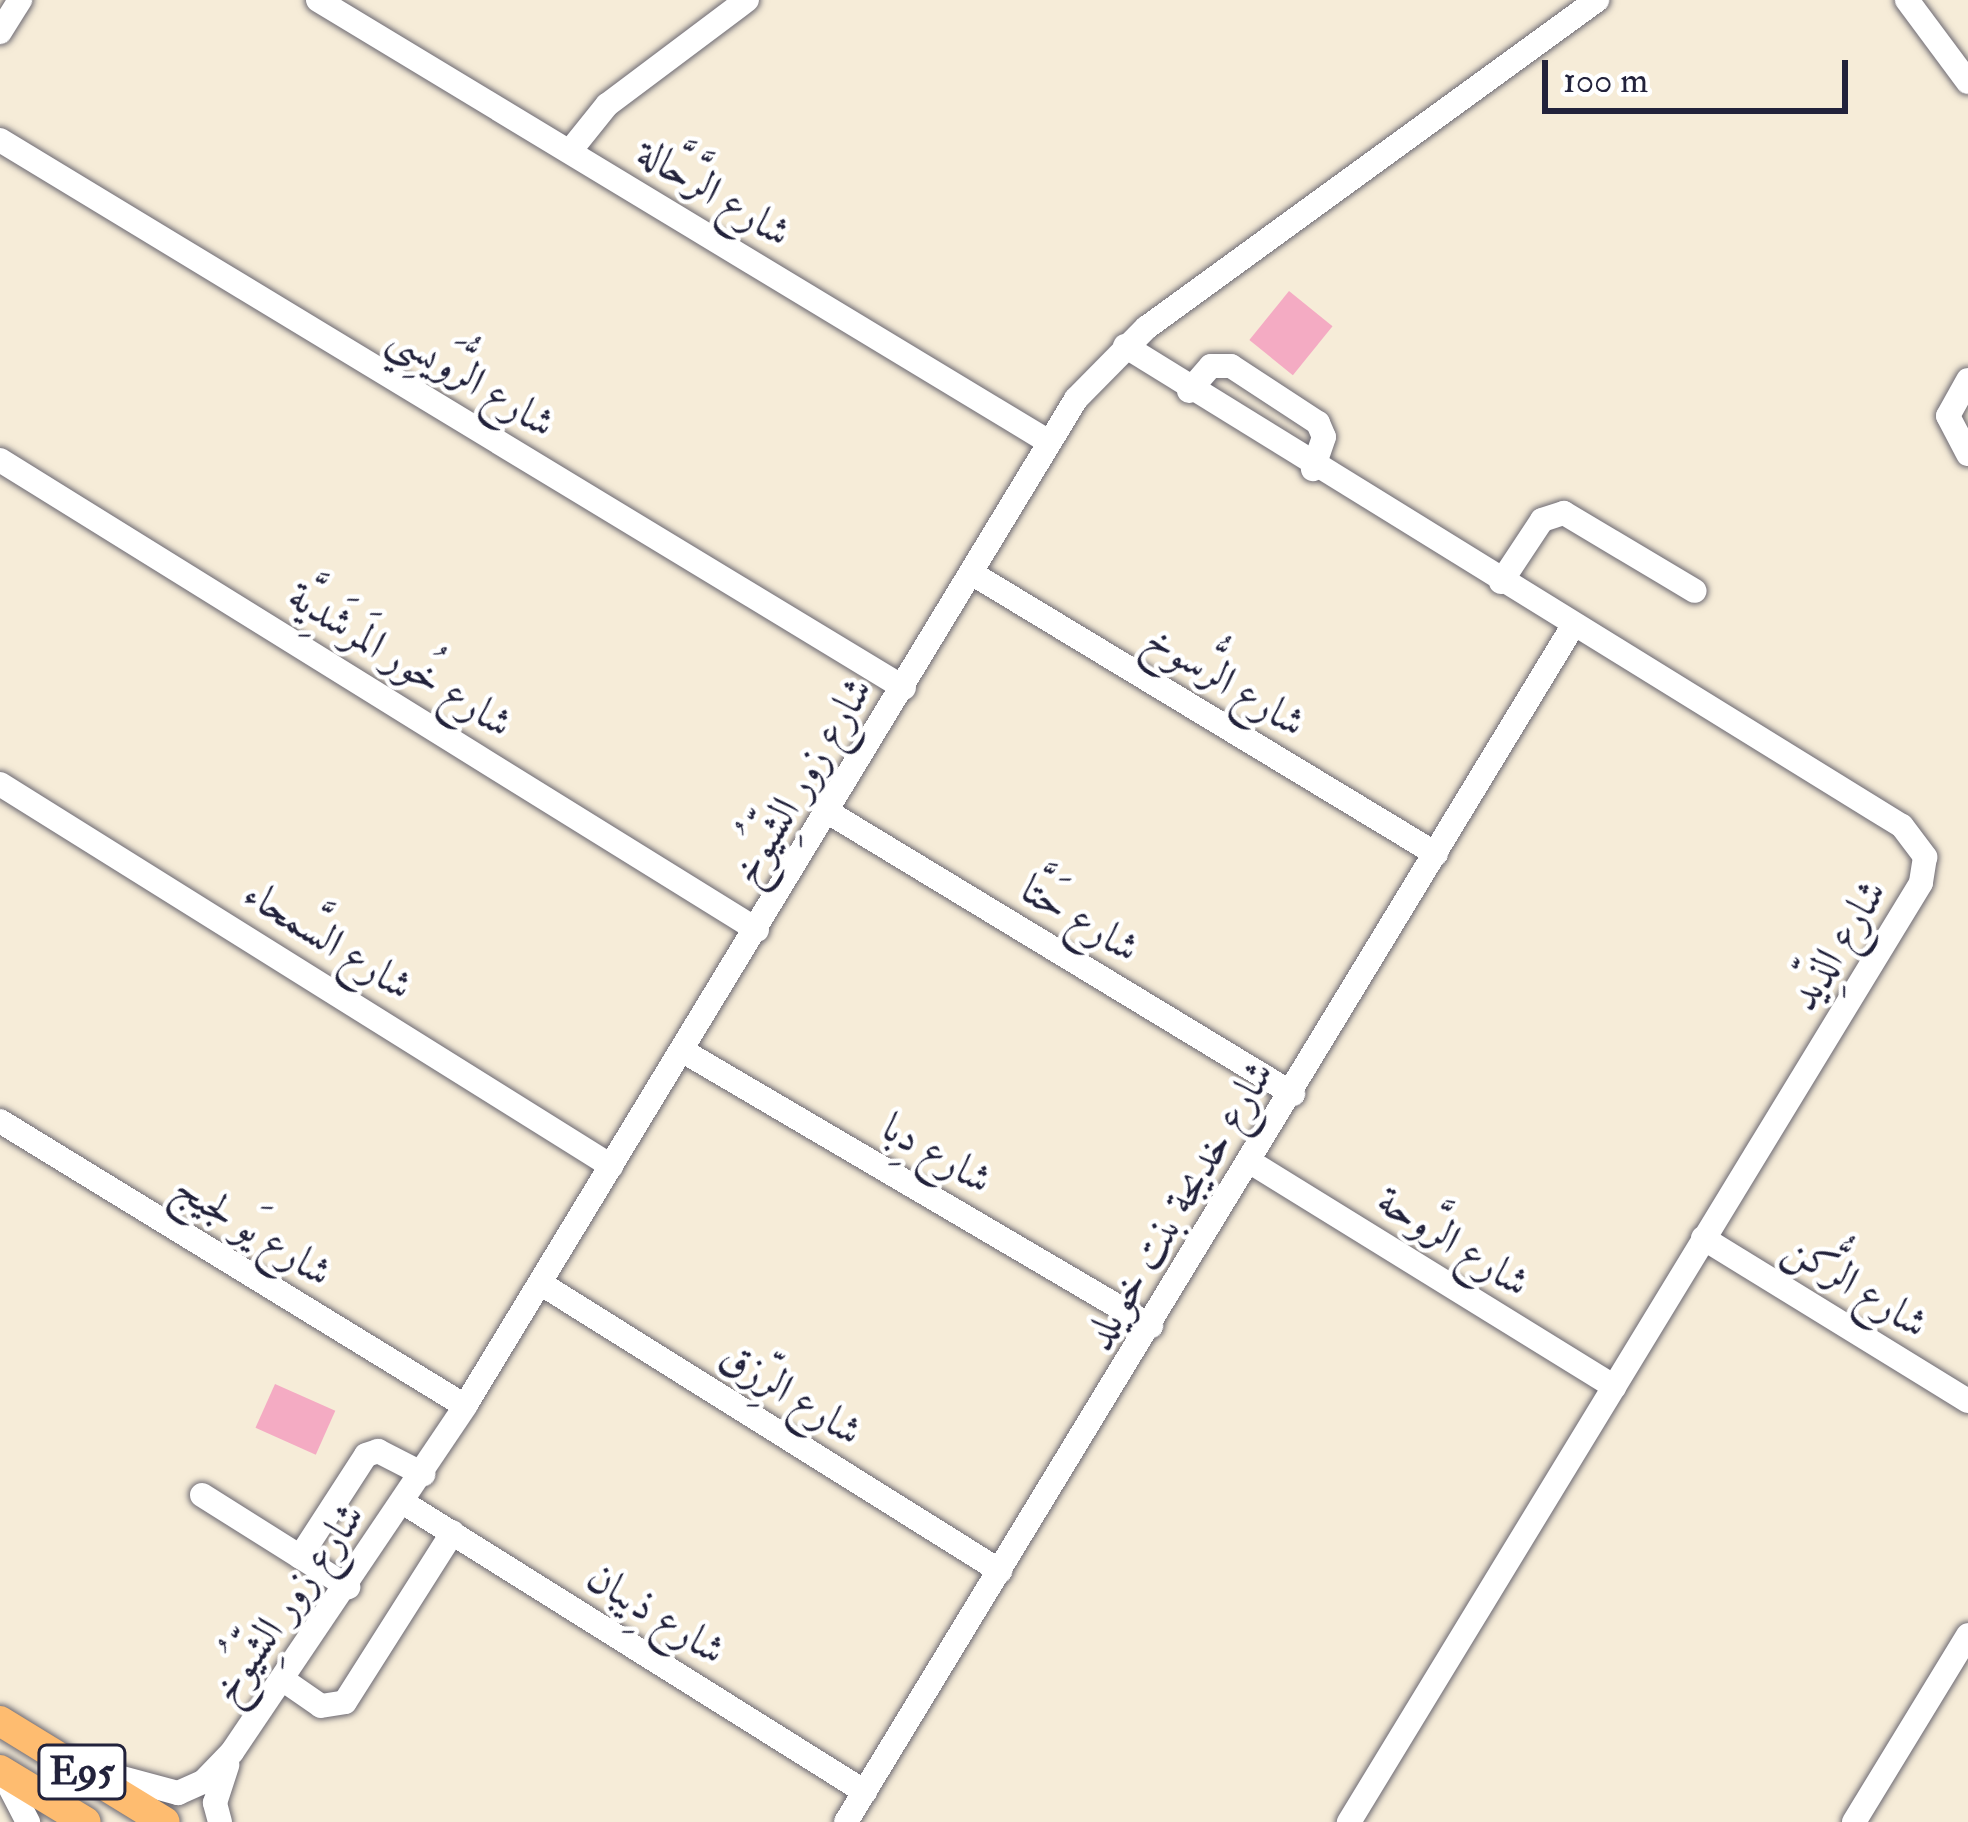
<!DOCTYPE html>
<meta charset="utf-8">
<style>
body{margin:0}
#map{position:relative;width:1968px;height:1822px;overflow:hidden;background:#f6ecd8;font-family:"IM FELL Double Pica",Amiri,serif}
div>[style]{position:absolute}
.building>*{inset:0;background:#f4abc3;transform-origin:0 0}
.roads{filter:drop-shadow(0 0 3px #6c6972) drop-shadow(0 0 3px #6c6972)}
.minor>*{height:24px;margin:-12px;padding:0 12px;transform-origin:12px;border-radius:12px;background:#fff}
.major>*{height:30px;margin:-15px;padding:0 15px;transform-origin:15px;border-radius:15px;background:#febc70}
span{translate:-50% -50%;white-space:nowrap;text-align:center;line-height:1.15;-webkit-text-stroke:9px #fff;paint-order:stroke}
.shield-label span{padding:3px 9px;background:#fff;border:3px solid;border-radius:9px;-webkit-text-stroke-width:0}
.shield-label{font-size:39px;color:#22223b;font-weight:700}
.street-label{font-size:42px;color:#22223b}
.scale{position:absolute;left:1542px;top:60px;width:306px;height:54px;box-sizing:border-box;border:6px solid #22223b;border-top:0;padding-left:15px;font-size:36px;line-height:42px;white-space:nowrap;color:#22223b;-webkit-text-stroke:9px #fff;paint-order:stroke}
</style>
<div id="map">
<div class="building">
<div style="left:1289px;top:291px;width:56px;height:63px;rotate:39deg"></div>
<div style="left:275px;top:1384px;width:66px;height:48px;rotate:24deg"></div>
</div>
<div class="roads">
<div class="minor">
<div style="left:318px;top:0;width:854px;rotate:31.16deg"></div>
<div style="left:1907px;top:0;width:102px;rotate:53.4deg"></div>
<div style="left:0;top:32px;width:38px;rotate:-58deg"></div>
<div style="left:0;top:140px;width:1057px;rotate:31.22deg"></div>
<div style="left:570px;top:151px;width:59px;rotate:-51.2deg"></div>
<div style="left:607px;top:105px;width:175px;rotate:-36.9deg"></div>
<div style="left:1125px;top:346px;width:913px;rotate:31.71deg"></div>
<div style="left:1902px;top:826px;width:39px;rotate:53deg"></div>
<div style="left:1925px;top:857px;width:26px;rotate:99deg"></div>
<div style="left:1921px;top:883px;width:1100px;rotate:121.35deg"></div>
<div style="left:1968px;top:380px;width:41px;rotate:119.1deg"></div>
<div style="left:1948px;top:416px;width:43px;rotate:62.2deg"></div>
<div style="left:1189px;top:391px;width:33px;rotate:-49deg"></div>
<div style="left:1211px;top:366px;width:20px"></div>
<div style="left:1231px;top:366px;width:104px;rotate:33.2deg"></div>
<div style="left:1318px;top:423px;width:15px;rotate:67deg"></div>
<div style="left:1324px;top:437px;width:34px;rotate:109deg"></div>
<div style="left:0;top:460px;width:891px;rotate:31.83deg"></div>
<div style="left:973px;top:574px;width:541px;rotate:31.16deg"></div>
<div style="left:1501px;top:582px;width:74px;rotate:-56.5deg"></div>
<div style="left:1542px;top:520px;width:23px;rotate:-18deg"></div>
<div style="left:1564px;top:513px;width:152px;rotate:30.8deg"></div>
<div style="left:0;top:784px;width:721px;rotate:32.01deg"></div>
<div style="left:828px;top:812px;width:544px;rotate:31.23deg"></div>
<div style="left:683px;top:1051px;width:543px;rotate:30.44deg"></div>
<div style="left:0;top:1121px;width:545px;rotate:31.5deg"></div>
<div style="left:1252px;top:1163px;width:426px;rotate:31.7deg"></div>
<div style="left:1703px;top:1238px;width:311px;rotate:31.6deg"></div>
<div style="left:540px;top:1283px;width:543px;rotate:32.05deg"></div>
<div style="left:202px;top:1495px;width:173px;rotate:32.2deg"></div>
<div style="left:404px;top:1503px;width:544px;rotate:32.08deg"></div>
<div style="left:300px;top:1557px;width:121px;rotate:-57.1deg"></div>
<div style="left:366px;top:1455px;width:13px;rotate:-18deg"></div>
<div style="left:378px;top:1451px;width:51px;rotate:27.1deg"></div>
<div style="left:282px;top:1679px;width:47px;rotate:34.7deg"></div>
<div style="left:321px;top:1706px;width:24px;rotate:-9deg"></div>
<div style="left:345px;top:1702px;width:201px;rotate:-57.6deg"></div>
<div style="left:1px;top:1770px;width:59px;rotate:62.6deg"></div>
<div style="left:100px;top:1772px;width:81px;rotate:15.1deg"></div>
<div style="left:178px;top:1793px;width:27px;rotate:-24deg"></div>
<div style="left:203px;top:1782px;width:42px;rotate:-46deg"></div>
<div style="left:232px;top:1752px;width:417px;rotate:-56deg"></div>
<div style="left:465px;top:1406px;width:1178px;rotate:-58.75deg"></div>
<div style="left:1076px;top:399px;width:100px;rotate:-45.4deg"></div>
<div style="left:1146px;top:328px;width:558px;rotate:-36.03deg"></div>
<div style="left:220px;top:1822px;width:20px;rotate:-105deg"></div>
<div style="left:215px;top:1803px;width:40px;rotate:-72deg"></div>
<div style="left:846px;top:1822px;width:1400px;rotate:-58.71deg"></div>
<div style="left:1854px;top:1822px;width:219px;rotate:-58.6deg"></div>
</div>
<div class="major">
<div style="left:0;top:1721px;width:193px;rotate:31.5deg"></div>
<div style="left:0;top:1770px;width:100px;rotate:31.2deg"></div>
</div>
</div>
<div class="shield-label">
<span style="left:82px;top:1772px">E95</span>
</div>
<div class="street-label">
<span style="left:714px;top:193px;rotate:31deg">شارع الرَّحَّالة</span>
<span style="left:472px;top:380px;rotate:31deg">شارع الرُّوَيسِي</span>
<span style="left:400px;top:660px;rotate:32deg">شارع خُور المَرشَدِيَّة</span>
<span style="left:1225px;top:681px;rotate:31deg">شارع الرُّسوخ</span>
<span style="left:802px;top:781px;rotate:-59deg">شارع زور الشِّيُوخ</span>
<span style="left:1080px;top:919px;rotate:31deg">شارع حَتَّا</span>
<span style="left:328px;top:940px;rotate:32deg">شارع السَّمحاء</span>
<span style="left:1838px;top:945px;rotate:-58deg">شارع الذِّيد</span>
<span style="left:937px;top:1154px;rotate:30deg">شارع دِبا</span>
<span style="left:1179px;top:1205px;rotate:-59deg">شارع خديجة بنت خويلد</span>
<span style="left:253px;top:1230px;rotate:32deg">شارع يَو لجيج</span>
<span style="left:1453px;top:1242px;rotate:32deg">شارع الرَّوحة</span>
<span style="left:1856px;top:1286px;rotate:32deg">شارع الرُّكن</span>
<span style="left:791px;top:1394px;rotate:32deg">شارع الرِّزق</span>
<span style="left:288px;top:1603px;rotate:-55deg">شارع زور الشِّيُوخ</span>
<span style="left:656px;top:1614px;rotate:32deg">شارع ذِيبان</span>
</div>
<div class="scale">100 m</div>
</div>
